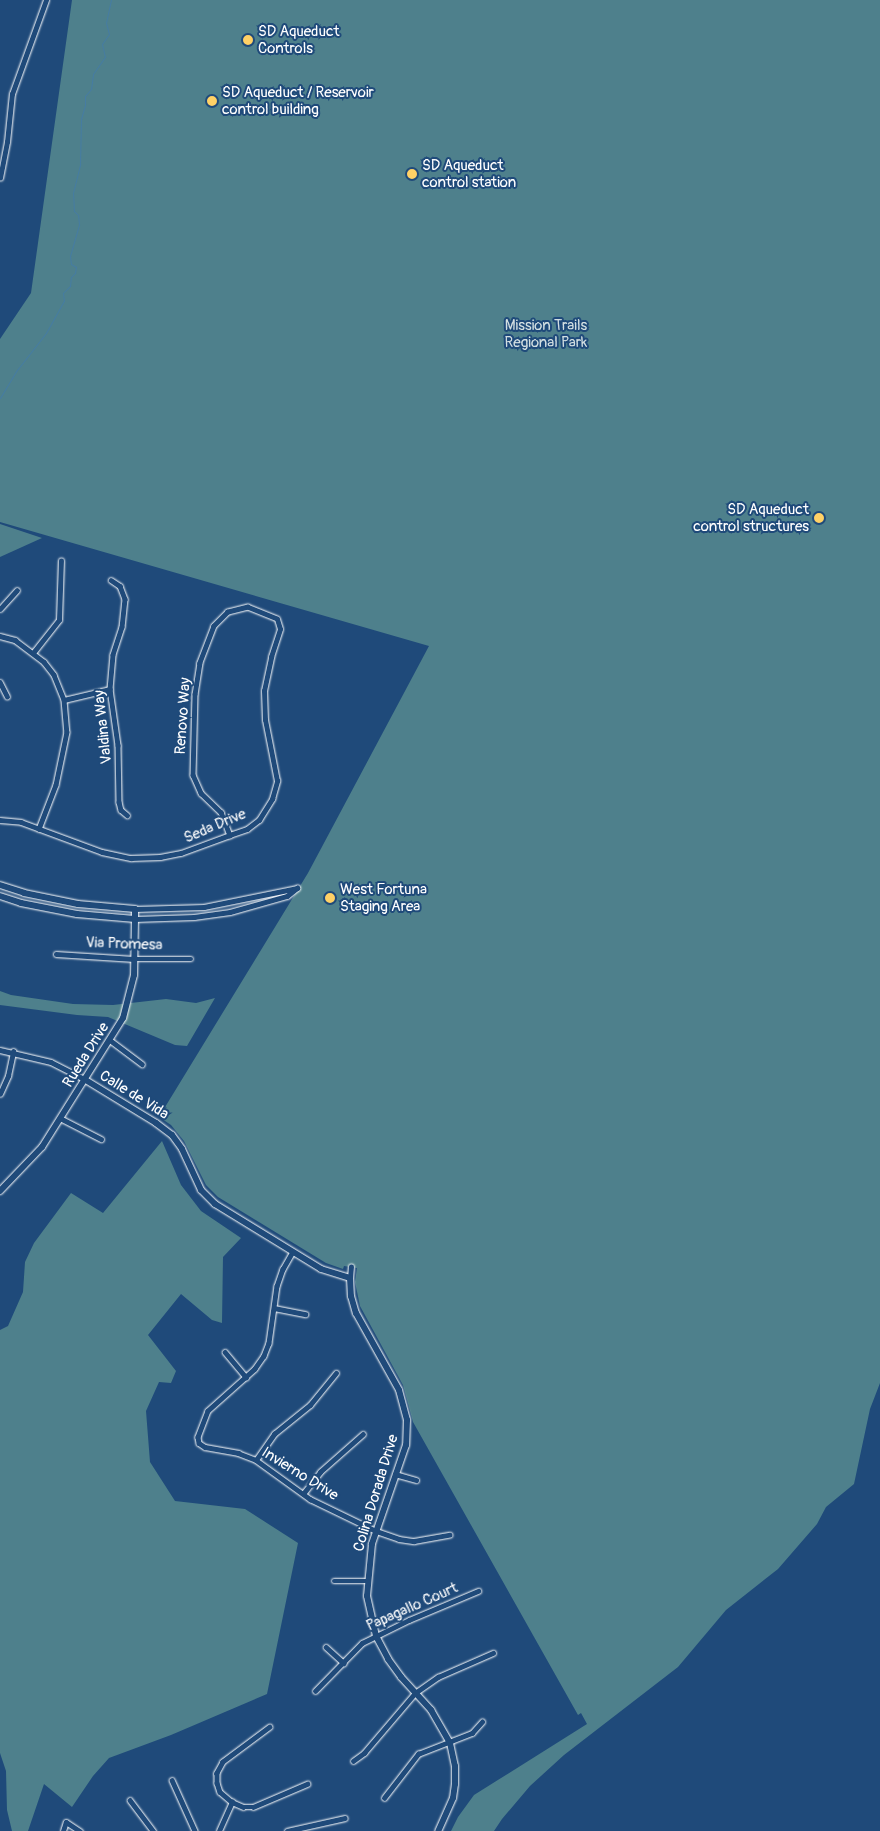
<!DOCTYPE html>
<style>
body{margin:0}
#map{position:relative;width:880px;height:1831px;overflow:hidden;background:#1f4a7a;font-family:Pangolin,sans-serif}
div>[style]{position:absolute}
.green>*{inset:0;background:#4e808c}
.stream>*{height:1px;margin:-0.5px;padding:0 0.5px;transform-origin:0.5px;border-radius:0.5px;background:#467ca3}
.roads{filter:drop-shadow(0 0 1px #fff) drop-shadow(0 0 1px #fff)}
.street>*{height:4.5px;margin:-2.25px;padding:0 2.25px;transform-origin:2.25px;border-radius:2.25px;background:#1f4a7a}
.secondary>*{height:6px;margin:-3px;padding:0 3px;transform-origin:3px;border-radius:3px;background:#1f4a7a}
.dots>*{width:14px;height:14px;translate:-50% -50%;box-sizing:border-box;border:2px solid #1f4a7a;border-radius:50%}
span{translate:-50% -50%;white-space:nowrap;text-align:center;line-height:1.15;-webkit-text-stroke:4px #1f4a7a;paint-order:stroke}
.poi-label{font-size:15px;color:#fff}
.left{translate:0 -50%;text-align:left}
.right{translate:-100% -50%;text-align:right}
.park-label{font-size:15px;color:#d3dfe2}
.street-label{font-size:15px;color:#fff}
</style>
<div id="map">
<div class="green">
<div style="clip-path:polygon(72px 0,880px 0,880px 1383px,870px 1409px,854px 1484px,826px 1507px,817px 1524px,778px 1569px,726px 1610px,678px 1667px,564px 1755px,530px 1786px,502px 1819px,494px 1831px,451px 1831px,458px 1817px,474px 1795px,587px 1724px,581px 1713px,578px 1715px,413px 1422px,403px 1385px,360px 1306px,355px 1282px,357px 1268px,344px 1266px,343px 1269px,326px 1263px,218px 1197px,206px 1185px,184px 1141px,171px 1125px,159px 1117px,308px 873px,429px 646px,0 522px,0 339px,31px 293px)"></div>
<div style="clip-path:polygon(0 524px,42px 538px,0 557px)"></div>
<div style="clip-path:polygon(0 991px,11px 995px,73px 1004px,113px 1005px,166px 999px,196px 1003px,215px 998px,187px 1046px,175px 1045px,108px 1017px,77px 1015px,0 1005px)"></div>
<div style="clip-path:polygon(162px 1141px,181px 1185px,201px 1211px,241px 1238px,223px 1257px,222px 1323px,212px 1320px,181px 1294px,148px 1335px,176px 1371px,171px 1383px,159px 1382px,146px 1411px,150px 1462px,175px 1501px,245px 1509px,298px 1543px,267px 1694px,171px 1735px,109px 1758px,93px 1776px,72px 1807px,44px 1784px,28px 1831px,12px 1831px,7px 1810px,6px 1771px,0 1753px,0 1330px,8px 1326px,23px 1292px,25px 1262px,34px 1243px,71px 1193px,103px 1213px)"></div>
</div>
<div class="stream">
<div style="left:0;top:398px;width:33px;rotate:-59deg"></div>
<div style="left:17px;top:370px;width:47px;rotate:-51.9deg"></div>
<div style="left:46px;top:333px;width:37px;rotate:-61deg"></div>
<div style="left:64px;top:301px;width:8px;rotate:-97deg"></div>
<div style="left:63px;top:293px;width:10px;rotate:-45deg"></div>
<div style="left:70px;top:286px;width:9px;rotate:-84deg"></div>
<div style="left:71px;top:277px;width:6px;rotate:-45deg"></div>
<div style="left:75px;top:273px;width:6px;rotate:-81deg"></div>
<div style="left:76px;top:267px;width:6px;rotate:-149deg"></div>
<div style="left:71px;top:264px;width:8px;rotate:-97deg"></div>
<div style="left:70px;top:256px;width:33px;rotate:-74deg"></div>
<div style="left:79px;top:224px;width:9px;rotate:-96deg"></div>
<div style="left:78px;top:215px;width:6px;rotate:-135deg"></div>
<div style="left:74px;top:211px;width:18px;rotate:-93deg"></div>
<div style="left:73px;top:193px;width:30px;rotate:-76deg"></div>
<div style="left:80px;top:164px;width:45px;rotate:-88.7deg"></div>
<div style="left:81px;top:119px;width:15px;rotate:-74deg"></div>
<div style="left:85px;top:105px;width:9px;rotate:-90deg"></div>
<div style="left:85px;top:96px;width:9px;rotate:-49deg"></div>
<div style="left:91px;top:89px;width:15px;rotate:-82deg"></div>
<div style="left:93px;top:74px;width:21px;rotate:-55deg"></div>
<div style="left:105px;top:57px;width:13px;rotate:-103deg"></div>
<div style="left:102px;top:44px;width:12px;rotate:-55deg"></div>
<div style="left:109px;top:34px;width:11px;rotate:-105deg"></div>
<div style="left:106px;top:23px;width:24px;rotate:-78deg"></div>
</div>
<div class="roads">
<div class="street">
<div style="left:0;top:178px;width:37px;rotate:-79deg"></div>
<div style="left:7px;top:142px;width:48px;rotate:-84.1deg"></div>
<div style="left:12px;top:94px;width:100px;rotate:-70.1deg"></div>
<div style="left:111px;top:580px;width:11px;rotate:34deg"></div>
<div style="left:120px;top:586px;width:14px;rotate:69deg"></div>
<div style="left:125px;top:599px;width:28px;rotate:96deg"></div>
<div style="left:122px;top:627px;width:29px;rotate:108deg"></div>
<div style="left:113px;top:655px;width:34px;rotate:95deg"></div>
<div style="left:110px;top:689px;width:57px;rotate:81.9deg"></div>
<div style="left:118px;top:745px;width:57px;rotate:89deg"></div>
<div style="left:119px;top:802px;width:8px;rotate:76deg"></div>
<div style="left:121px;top:810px;width:8px;rotate:40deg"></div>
<div style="left:0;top:609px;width:25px;rotate:-48deg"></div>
<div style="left:0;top:636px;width:16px;rotate:15deg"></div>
<div style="left:15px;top:640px;width:36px;rotate:37deg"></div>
<div style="left:44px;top:662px;width:16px;rotate:52deg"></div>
<div style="left:54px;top:675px;width:27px;rotate:68deg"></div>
<div style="left:64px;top:700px;width:32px;rotate:85deg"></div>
<div style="left:67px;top:732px;width:54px;rotate:101.7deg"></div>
<div style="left:56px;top:785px;width:47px;rotate:111.1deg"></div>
<div style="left:33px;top:653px;width:42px;rotate:-51.8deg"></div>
<div style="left:59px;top:620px;width:59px;rotate:-88.1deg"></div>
<div style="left:0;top:682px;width:16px;rotate:63deg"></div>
<div style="left:64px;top:700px;width:47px;rotate:-13.4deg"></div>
<div style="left:0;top:820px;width:21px;rotate:5deg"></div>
<div style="left:21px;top:822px;width:86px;rotate:20.3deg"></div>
<div style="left:102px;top:852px;width:30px;rotate:12deg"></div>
<div style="left:131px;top:858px;width:29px;rotate:-2deg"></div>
<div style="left:160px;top:857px;width:21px;rotate:-11deg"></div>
<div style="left:181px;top:853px;width:52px;rotate:-20.2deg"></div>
<div style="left:230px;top:835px;width:18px;rotate:-19deg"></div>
<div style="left:247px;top:829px;width:15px;rotate:-37deg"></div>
<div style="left:259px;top:820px;width:25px;rotate:-58deg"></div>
<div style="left:272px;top:799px;width:19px;rotate:-74deg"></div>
<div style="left:277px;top:781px;width:62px;rotate:-101.1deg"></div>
<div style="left:265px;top:720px;width:29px;rotate:-92deg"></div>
<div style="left:264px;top:691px;width:35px;rotate:-78deg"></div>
<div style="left:271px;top:657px;width:29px;rotate:-72deg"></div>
<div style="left:280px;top:629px;width:10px;rotate:-107deg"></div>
<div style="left:277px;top:619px;width:31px;rotate:-158deg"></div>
<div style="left:248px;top:607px;width:21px;rotate:166deg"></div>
<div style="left:228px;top:612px;width:20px;rotate:135deg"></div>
<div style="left:214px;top:626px;width:40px;rotate:111deg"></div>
<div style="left:200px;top:663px;width:31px;rotate:99deg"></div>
<div style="left:195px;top:694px;width:81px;rotate:91.4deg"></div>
<div style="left:193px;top:775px;width:20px;rotate:66deg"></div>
<div style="left:201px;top:793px;width:28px;rotate:44deg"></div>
<div style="left:221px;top:812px;width:25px;rotate:69deg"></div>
<div style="left:135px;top:909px;width:69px;rotate:-1.7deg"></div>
<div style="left:204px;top:907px;width:95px;rotate:-11.5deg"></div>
<div style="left:135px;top:919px;width:59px;rotate:-1.9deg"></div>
<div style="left:194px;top:917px;width:36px;rotate:-8deg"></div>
<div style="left:230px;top:912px;width:59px;rotate:-15.7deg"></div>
<div style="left:287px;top:896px;width:13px;rotate:-39deg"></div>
<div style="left:56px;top:954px;width:78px;rotate:3.7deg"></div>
<div style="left:134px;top:959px;width:57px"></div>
<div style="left:110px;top:1040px;width:40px;rotate:37deg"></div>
<div style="left:0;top:1050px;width:52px;rotate:13.2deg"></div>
<div style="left:51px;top:1062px;width:37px;rotate:27deg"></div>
<div style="left:0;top:1094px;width:20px;rotate:-66deg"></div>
<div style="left:8px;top:1076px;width:25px;rotate:-78deg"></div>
<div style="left:62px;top:1119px;width:44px;rotate:27.1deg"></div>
<div style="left:293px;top:1252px;width:20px;rotate:120deg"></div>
<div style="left:283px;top:1269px;width:18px;rotate:109deg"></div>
<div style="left:277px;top:1286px;width:58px;rotate:98deg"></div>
<div style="left:269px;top:1343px;width:14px;rotate:111deg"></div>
<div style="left:264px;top:1356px;width:16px;rotate:125deg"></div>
<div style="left:255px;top:1369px;width:63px;rotate:138.2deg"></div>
<div style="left:208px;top:1411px;width:28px;rotate:111deg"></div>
<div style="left:198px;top:1437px;width:6px;rotate:81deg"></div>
<div style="left:199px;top:1443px;width:7px;rotate:34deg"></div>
<div style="left:205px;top:1447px;width:34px;rotate:10deg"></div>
<div style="left:238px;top:1453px;width:19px;rotate:21deg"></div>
<div style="left:256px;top:1460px;width:67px;rotate:35.8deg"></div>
<div style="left:310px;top:1499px;width:73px;rotate:25.9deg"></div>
<div style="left:376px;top:1531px;width:24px;rotate:19deg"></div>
<div style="left:399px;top:1539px;width:15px;rotate:8deg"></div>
<div style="left:414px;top:1541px;width:36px;rotate:-10deg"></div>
<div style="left:350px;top:1278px;width:11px;rotate:-85deg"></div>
<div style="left:274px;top:1308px;width:32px;rotate:11deg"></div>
<div style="left:225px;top:1352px;width:33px;rotate:50deg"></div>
<div style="left:256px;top:1460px;width:32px;rotate:-55deg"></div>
<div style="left:274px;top:1434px;width:46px;rotate:-38.9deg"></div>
<div style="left:310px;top:1405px;width:41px;rotate:-50.9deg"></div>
<div style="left:395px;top:1474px;width:22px;rotate:16deg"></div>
<div style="left:303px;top:1494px;width:28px;rotate:-52deg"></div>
<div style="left:320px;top:1472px;width:57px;rotate:-41.5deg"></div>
<div style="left:334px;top:1581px;width:33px"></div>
<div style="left:326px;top:1647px;width:24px;rotate:42deg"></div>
<div style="left:315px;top:1691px;width:67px;rotate:-45.6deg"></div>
<div style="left:362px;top:1643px;width:52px;rotate:-26.1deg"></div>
<div style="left:409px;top:1620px;width:75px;rotate:-22.8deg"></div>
<div style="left:270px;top:1727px;width:59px;rotate:143.3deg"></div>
<div style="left:223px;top:1762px;width:13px;rotate:119deg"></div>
<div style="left:217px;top:1773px;width:10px;rotate:90deg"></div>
<div style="left:217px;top:1783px;width:9px;rotate:72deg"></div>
<div style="left:220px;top:1792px;width:16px;rotate:40deg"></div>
<div style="left:232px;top:1802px;width:12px;rotate:24deg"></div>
<div style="left:243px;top:1807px;width:10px"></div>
<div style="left:253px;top:1807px;width:59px;rotate:-23.1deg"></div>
<div style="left:353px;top:1761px;width:14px;rotate:-36deg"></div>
<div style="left:364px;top:1753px;width:79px;rotate:-49.6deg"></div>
<div style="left:415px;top:1693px;width:28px;rotate:-35deg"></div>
<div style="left:438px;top:1677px;width:60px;rotate:-23.6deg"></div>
<div style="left:172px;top:1780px;width:56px;rotate:65.7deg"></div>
<div style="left:384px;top:1798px;width:56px;rotate:-52.3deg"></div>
<div style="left:418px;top:1754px;width:58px;rotate:-21.3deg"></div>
<div style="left:472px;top:1733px;width:15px;rotate:-48deg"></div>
<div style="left:130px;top:1800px;width:39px;rotate:53deg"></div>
<div style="left:63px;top:1831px;width:9px;rotate:-72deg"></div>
<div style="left:66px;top:1822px;width:17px;rotate:33deg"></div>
<div style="left:219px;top:1831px;width:32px;rotate:-66deg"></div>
<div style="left:287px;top:1831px;width:59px;rotate:-12.6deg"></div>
</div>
<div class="secondary">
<div style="left:0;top:885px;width:25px;rotate:18deg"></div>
<div style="left:24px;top:893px;width:55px;rotate:11.5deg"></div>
<div style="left:78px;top:904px;width:57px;rotate:5deg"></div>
<div style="left:135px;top:909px;width:10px;rotate:90deg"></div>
<div style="left:135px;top:919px;width:56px;rotate:91deg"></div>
<div style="left:134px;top:975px;width:44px;rotate:104.3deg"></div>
<div style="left:123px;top:1018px;width:152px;rotate:122.1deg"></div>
<div style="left:42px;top:1147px;width:61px;rotate:133.7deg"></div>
<div style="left:0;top:896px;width:22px;rotate:18deg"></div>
<div style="left:21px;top:903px;width:57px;rotate:11.1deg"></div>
<div style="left:77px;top:914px;width:58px;rotate:4.9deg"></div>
<div style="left:84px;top:1079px;width:84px;rotate:31.4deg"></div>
<div style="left:156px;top:1123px;width:20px;rotate:37deg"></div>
<div style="left:172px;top:1135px;width:17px;rotate:54deg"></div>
<div style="left:182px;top:1149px;width:45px;rotate:65.1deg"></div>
<div style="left:201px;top:1190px;width:20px;rotate:45deg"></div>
<div style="left:215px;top:1204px;width:124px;rotate:31.5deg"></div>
<div style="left:321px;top:1269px;width:30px;rotate:17deg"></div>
<div style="left:350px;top:1278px;width:18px;rotate:87deg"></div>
<div style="left:351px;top:1296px;width:18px;rotate:74deg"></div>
<div style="left:356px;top:1313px;width:88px;rotate:60.8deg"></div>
<div style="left:399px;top:1390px;width:31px;rotate:75deg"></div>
<div style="left:407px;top:1420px;width:25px;rotate:92deg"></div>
<div style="left:406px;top:1445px;width:105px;rotate:109deg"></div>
<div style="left:372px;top:1544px;width:52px;rotate:95.5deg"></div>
<div style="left:367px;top:1596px;width:41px;rotate:77.3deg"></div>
<div style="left:376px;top:1636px;width:26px;rotate:62deg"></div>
<div style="left:388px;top:1659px;width:22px;rotate:54deg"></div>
<div style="left:401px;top:1677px;width:45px;rotate:47.7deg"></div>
<div style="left:431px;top:1710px;width:38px;rotate:60deg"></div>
<div style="left:450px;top:1743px;width:24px;rotate:78deg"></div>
<div style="left:455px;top:1766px;width:18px;rotate:90deg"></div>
<div style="left:455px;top:1784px;width:14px;rotate:98deg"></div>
<div style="left:453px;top:1798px;width:36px;rotate:114deg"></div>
</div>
</div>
<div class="dots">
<div style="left:248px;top:40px;background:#ffd166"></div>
<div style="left:212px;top:101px;background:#ffd166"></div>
<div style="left:412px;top:174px;background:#ffd166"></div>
<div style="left:819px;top:518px;background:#ffd166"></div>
<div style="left:330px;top:898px;background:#ffd166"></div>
</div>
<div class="poi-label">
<span class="left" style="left:258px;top:40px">SD Aqueduct<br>Controls</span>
<span class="left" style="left:222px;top:101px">SD Aqueduct / Reservoir<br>control building</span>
<span class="left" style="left:422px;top:174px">SD Aqueduct<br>control station</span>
<span class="right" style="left:809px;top:518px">SD Aqueduct<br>control structures</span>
<span class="left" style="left:340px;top:898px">West Fortuna<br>Staging Area</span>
</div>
<div class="park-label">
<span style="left:546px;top:334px">Mission Trails<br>Regional Park</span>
</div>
<div class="street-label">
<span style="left:183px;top:716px;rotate:-86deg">Renovo Way</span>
<span style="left:103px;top:727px;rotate:-96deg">Valdina Way</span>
<span style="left:215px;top:826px;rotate:-23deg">Seda Drive</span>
<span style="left:124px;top:944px;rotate:2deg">Via Promesa</span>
<span style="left:86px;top:1055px;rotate:-58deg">Rueda Drive</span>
<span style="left:134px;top:1095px;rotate:32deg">Calle de Vida</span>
<span style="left:300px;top:1474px;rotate:32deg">Invierno Drive</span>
<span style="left:376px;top:1493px;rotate:-73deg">Colina Dorada Drive</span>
<span style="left:412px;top:1607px;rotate:-24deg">Papagallo Court</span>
</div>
</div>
